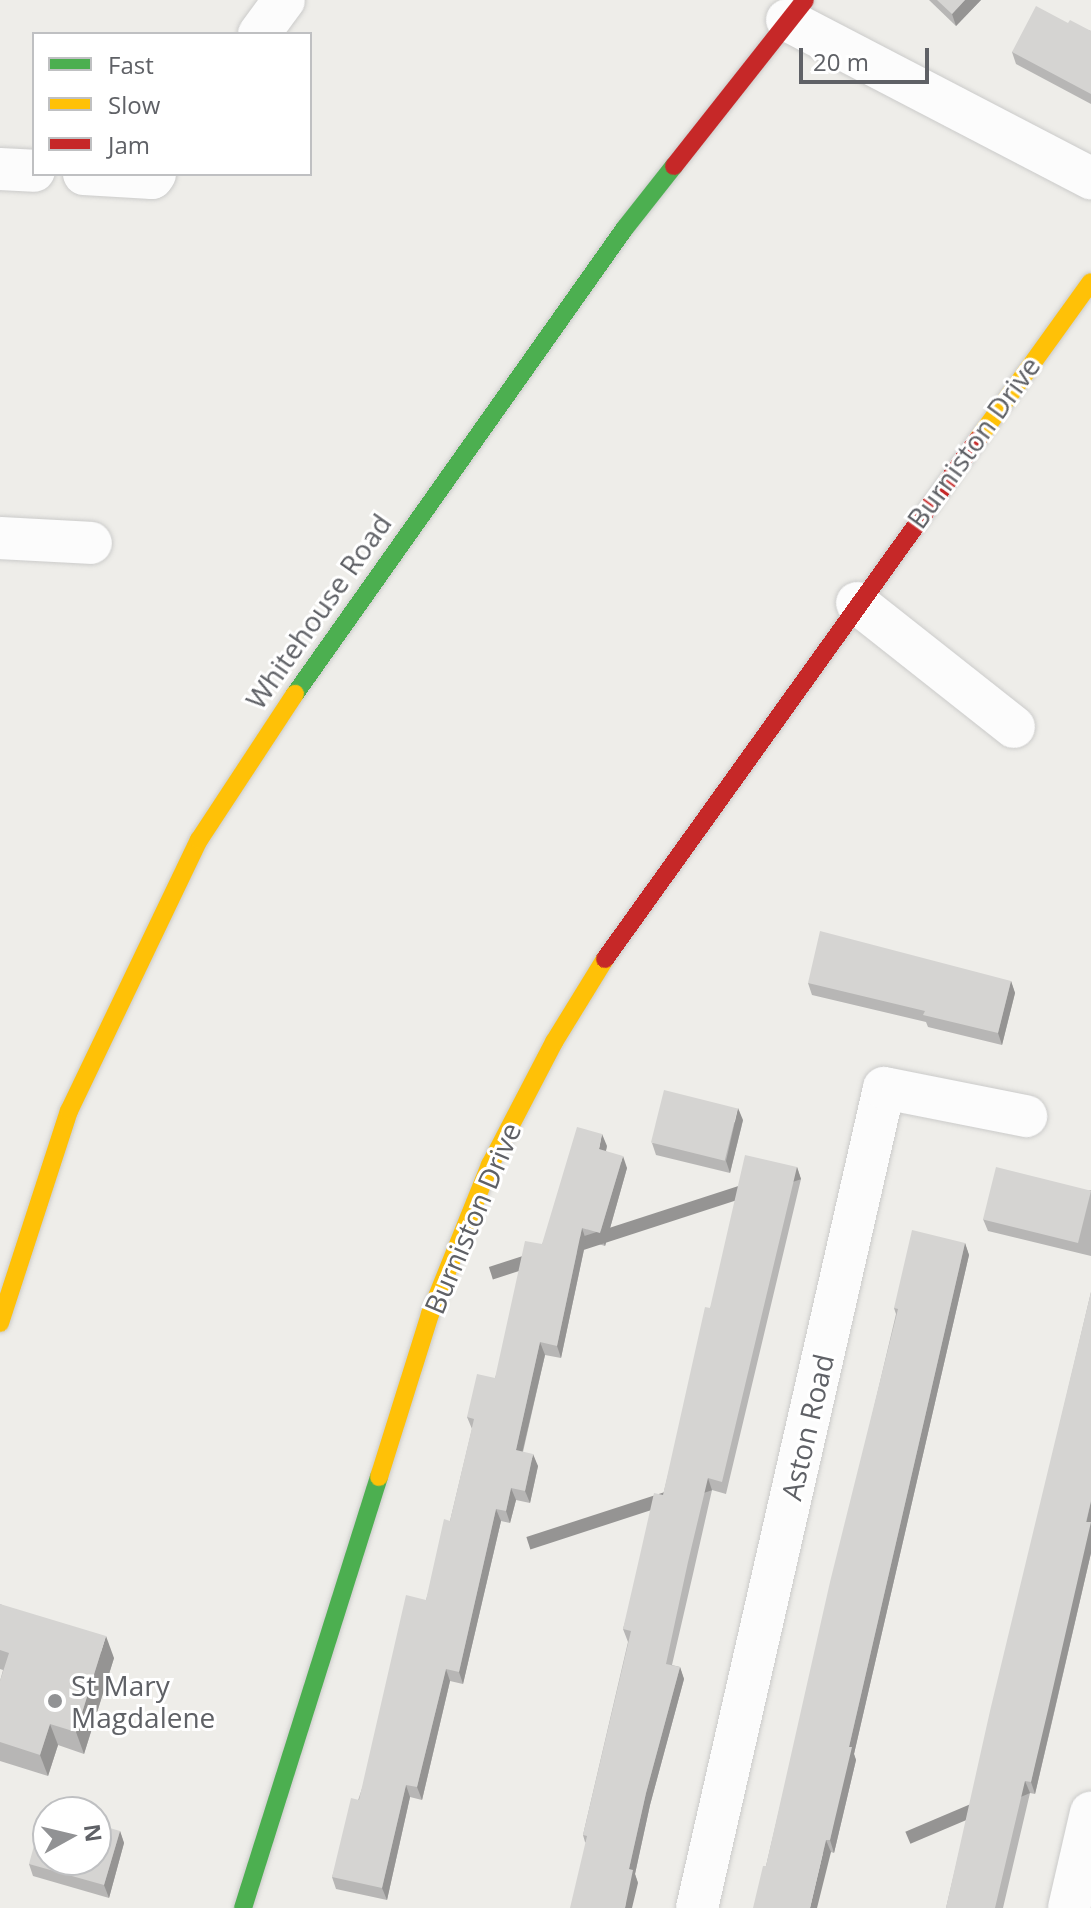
<!DOCTYPE html>
<style>
body{margin:0}
#map{position:relative;width:1091px;height:1908px;overflow:hidden;background:#eeede9;font-family:"Open Sans",sans-serif}
div>[style]{position:absolute}
.roads{filter:drop-shadow(0 0 2px #cbcbca) drop-shadow(0 0 2px #cbcbca)}
.street>*{height:42px;margin:-21px;padding:0 21px;transform-origin:21px;border-radius:21px;background:#fcfcfc}
.fast>*{height:18px;margin:-9px;padding:0 9px;transform-origin:9px;border-radius:9px;background:#4caf50}
.slow>*{height:18px;margin:-9px;padding:0 9px;transform-origin:9px;border-radius:9px;background:#ffc107}
.jam>*{height:18px;margin:-9px;padding:0 9px;transform-origin:9px;border-radius:9px;background:#c62828}
.wall>*{inset:0;background:#b7b6b5}
.shaded-wall>*{inset:0;background:#959493;transform-origin:0 0}
.building>*{inset:0;background:#d5d4d2;transform-origin:0 0}
.dots>*{width:22px;height:22px;translate:-50% -50%;box-sizing:border-box;border:4px solid #fff;border-radius:50%}
span{translate:-50% -50%;white-space:nowrap;text-align:center;line-height:1.15;-webkit-text-stroke:6px #fff;paint-order:stroke}
.street-label{font-size:28px;color:#5f6166}
.poi-label{font-size:28px;color:#5f6166}
.left{translate:0 -50%;text-align:left}
.legend{position:absolute;left:32px;top:32px;width:280px;height:144px;box-sizing:border-box;background:#fff;border:2px solid #bfc0c2;margin:0;padding:10px 14px;list-style:none;font-size:24px;color:#5f6166}
.legend li{display:flex;align-items:center;gap:16px;height:40px}
.legend b{width:40px;border:2px solid #bfc0c2}
.north{position:absolute;left:32px;top:1796px;width:80px;height:80px;box-sizing:border-box;background:#fff;border:2px solid #bfc0c2;border-radius:50%;rotate:82deg;font-size:22px;font-weight:700;line-height:32px;text-align:center;color:#5f6166}
.north::after{content:'';display:block;margin:auto;width:28px;height:36px;background:#919294;clip-path:polygon(50% 0,100% 100%,50% 72%,0 100%)}
.scale{position:absolute;left:799px;top:48px;width:130px;height:36px;box-sizing:border-box;border:4px solid #5f6166;border-top:0;padding-left:10px;font-size:24px;line-height:28px;white-space:nowrap;color:#5f6166;-webkit-text-stroke:6px #fff;paint-order:stroke}
</style>
<div id="map">
<div class="roads">
<div class="street">
<div style="left:787px;top:20px;width:343px;rotate:27.5deg"></div>
<div style="left:259px;top:34px;width:42px;rotate:-53.7deg"></div>
<div style="left:0;top:169px;width:34px;rotate:3deg"></div>
<div style="left:84px;top:174px;width:68px;rotate:3.4deg"></div>
<div style="left:152px;top:178px;width:5px;rotate:-53deg"></div>
<div style="left:0;top:538px;width:91px;rotate:3.1deg"></div>
<div style="left:857px;top:603px;width:200px;rotate:38.3deg"></div>
<div style="left:697px;top:1908px;width:841px;rotate:-77.15deg"></div>
<div style="left:884px;top:1088px;width:145px;rotate:11.2deg"></div>
<div style="left:1069px;top:1908px;width:98px;rotate:-77deg"></div>
</div>
<div class="fast">
<div style="left:295px;top:694px;width:571px;rotate:-54.7deg"></div>
<div style="left:625px;top:228px;width:79px;rotate:-51.7deg"></div>
<div style="left:243px;top:1908px;width:452px;rotate:-72.5deg"></div>
</div>
<div class="slow">
<div style="left:978px;top:439px;width:193px;rotate:-54.3deg"></div>
<div style="left:0;top:1323px;width:223px;rotate:-72deg"></div>
<div style="left:69px;top:1111px;width:301px;rotate:-64.4deg"></div>
<div style="left:199px;top:840px;width:175px;rotate:-56.7deg"></div>
<div style="left:379px;top:1477px;width:171px;rotate:-72.6deg"></div>
<div style="left:430px;top:1314px;width:161px;rotate:-68.1deg"></div>
<div style="left:490px;top:1165px;width:139px;rotate:-62.5deg"></div>
<div style="left:554px;top:1042px;width:97px;rotate:-58.4deg"></div>
</div>
<div class="jam">
<div style="left:674px;top:166px;width:211px;rotate:-51.7deg"></div>
<div style="left:605px;top:959px;width:640px;rotate:-54.35deg"></div>
</div>
</div>
<div class="wall">
<div style="clip-path:polygon(929px 0,981px 0,956px 26px)"></div>
<div style="clip-path:polygon(1068px 23px,1091px 31px,1091px 104px,1016px 64px,1012px 52px)"></div>
<div style="clip-path:polygon(1011px 981px,1015px 993px,1002px 1045px,928px 1027px,926px 1022px,812px 995px,808px 983px)"></div>
<div style="clip-path:polygon(743px 1120px,730px 1173px,656px 1155px,652px 1143px)"></div>
<div style="clip-path:polygon(607px 1146px,606px 1151px,627px 1168px,605px 1246px,586px 1240px,561px 1358px,545px 1355px,523px 1452px,538px 1466px,530px 1503px,516px 1500px,510px 1523px,501px 1521px,463px 1684px,450px 1681px,422px 1800px,410px 1797px,387px 1900px,336px 1889px,332px 1877px,426px 1600px,450px 1521px,472px 1429px,467px 1417px,495px 1378px,542px 1244px)"></div>
<div style="clip-path:polygon(797px 1167px,801px 1179px,726px 1494px,712px 1490px,693px 1574px,672px 1665px,680px 1667px,684px 1679px,650px 1805px,635px 1874px,638px 1883px,585px 1842px,583px 1835px,628px 1642px,623px 1629px,663px 1495px,710px 1308px)"></div>
<div style="clip-path:polygon(1091px 1190px,1091px 1256px,988px 1231px,983px 1219px)"></div>
<div style="clip-path:polygon(965px 1243px,969px 1255px,854px 1754px,856px 1760px,834px 1853px,831px 1852px,766px 1866px,896px 1314px,894px 1308px)"></div>
<div style="clip-path:polygon(1091px 1292px,1091px 1553px,1052px 1722px,1035px 1794px,1030px 1793px,1003px 1908px,946px 1908px)"></div>
<div style="clip-path:polygon(0 1604px,114px 1658px,84px 1754px,58px 1745px,48px 1776px,0 1761px,0 1681px,3px 1670px,0 1669px)"></div>
<div style="clip-path:polygon(120px 1831px,124px 1843px,109px 1898px,33px 1876px,29px 1864px)"></div>
</div>
<div class="shaded-wall">
<div style="clip-path:polygon(965px 0,981px 0,956px 26px,952px 14px)"></div>
<div style="clip-path:polygon(1011px 981px,1015px 993px,1002px 1045px,998px 1033px)"></div>
<div style="clip-path:polygon(738px 1108px,743px 1120px,730px 1173px,726px 1161px)"></div>
<div style="clip-path:polygon(602px 1134px,607px 1146px,603px 1162px,599px 1149px)"></div>
<div style="clip-path:polygon(623px 1156px,627px 1168px,605px 1246px,600px 1233px)"></div>
<div style="left:797px;top:1167px;width:13px;height:324px;rotate:72deg"></div>
<div style="clip-path:polygon(582px 1228px,586px 1240px,561px 1358px,557px 1346px)"></div>
<div style="clip-path:polygon(965px 1243px,969px 1255px,854px 1754px,856px 1760px,834px 1853px,830px 1840px,849px 1747px)"></div>
<div style="clip-path:polygon(540px 1342px,545px 1355px,520px 1462px,516px 1450px)"></div>
<div style="clip-path:polygon(533px 1454px,538px 1466px,530px 1503px,525px 1491px)"></div>
<div style="left:708px;top:1478px;width:13px;height:191px;rotate:72deg"></div>
<div style="clip-path:polygon(511px 1488px,516px 1500px,510px 1523px,506px 1511px)"></div>
<div style="clip-path:polygon(1091px 1501px,1091px 1553px,1035px 1794px,1031px 1782px)"></div>
<div style="clip-path:polygon(496px 1509px,501px 1521px,463px 1684px,459px 1672px)"></div>
<div style="clip-path:polygon(106px 1636px,114px 1658px,84px 1754px,76px 1732px)"></div>
<div style="clip-path:polygon(680px 1667px,684px 1679px,650px 1805px,635px 1874px,638px 1883px,632px 1908px,625px 1908px,629px 1869px,646px 1793px)"></div>
<div style="clip-path:polygon(446px 1669px,450px 1681px,422px 1800px,417px 1787px)"></div>
<div style="clip-path:polygon(50px 1724px,58px 1745px,48px 1776px,40px 1755px)"></div>
<div style="left:1025px;top:1781px;width:13px;height:130px;rotate:67deg"></div>
<div style="clip-path:polygon(406px 1785px,410px 1797px,387px 1900px,382px 1888px)"></div>
<div style="clip-path:polygon(120px 1831px,124px 1843px,109px 1898px,104px 1885px)"></div>
<div style="clip-path:polygon(826px 1840px,831px 1852px,817px 1908px,810px 1908px)"></div>
</div>
<div class="building">
<div style="clip-path:polygon(937px 0,965px 0,952px 14px)"></div>
<div style="clip-path:polygon(1036px 6px,1068px 23px,1070px 20px,1091px 31px,1091px 94px,1012px 52px)"></div>
<div style="clip-path:polygon(820px 931px,1011px 981px,998px 1033px,923px 1015px,925px 1011px,808px 983px)"></div>
<div style="left:664px;top:1090px;width:76px;height:54px;rotate:14deg"></div>
<div style="clip-path:polygon(577px 1127px,602px 1134px,599px 1149px,623px 1156px,600px 1233px,582px 1228px,557px 1346px,540px 1342px,516px 1450px,533px 1454px,525px 1491px,511px 1488px,506px 1511px,496px 1509px,459px 1672px,446px 1669px,417px 1787px,406px 1785px,382px 1888px,332px 1877px,351px 1798px,359px 1800px,406px 1595px,426px 1600px,444px 1519px,450px 1521px,474px 1419px,467px 1417px,477px 1374px,495px 1378px,525px 1241px,542px 1244px)"></div>
<div style="clip-path:polygon(745px 1155px,797px 1167px,722px 1482px,708px 1478px,688px 1562px,666px 1664px,680px 1667px,646px 1793px,629px 1869px,633px 1870px,625px 1908px,570px 1908px,587px 1836px,583px 1835px,631px 1631px,623px 1629px,640px 1555px,654px 1493px,663px 1495px,705px 1307px,710px 1308px)"></div>
<div style="left:996px;top:1167px;width:98px;height:54px;rotate:14deg"></div>
<div style="clip-path:polygon(912px 1230px,965px 1243px,849px 1747px,852px 1747px,830px 1840px,826px 1840px,810px 1908px,753px 1908px,763px 1866px,766px 1866px,830px 1582px,898px 1309px,894px 1308px)"></div>
<div style="clip-path:polygon(1091px 1292px,1091px 1501px,1086px 1522px,1091px 1522px,1048px 1710px,1031px 1782px,1025px 1781px,995px 1908px,946px 1908px,990px 1711px)"></div>
<div style="clip-path:polygon(0 1604px,106px 1636px,76px 1732px,50px 1724px,40px 1755px,0 1742px,0 1681px,9px 1653px,0 1650px)"></div>
<div style="clip-path:polygon(44px 1809px,54px 1812px,48px 1812px,48px 1860px,96px 1860px,96px 1824px,120px 1831px,104px 1885px,29px 1864px)"></div>
</div>
<div class="dots">
<div style="left:55px;top:1701px;background:#919294"></div>
</div>
<div class="street-label">
<span style="left:973px;top:442px;rotate:-54deg">Burniston Drive</span>
<span style="left:318px;top:611px;rotate:-55deg">Whitehouse Road</span>
<span style="left:472px;top:1218px;rotate:-67deg">Burniston Drive</span>
<span style="left:807px;top:1427px;rotate:-77deg">Aston Road</span>
</div>
<div class="poi-label">
<span class="left" style="left:71px;top:1701px">St Mary<br>Magdalene</span>
</div>
<ul class="legend">
<li><b style="height:10px;background:#4caf50"></b>Fast</li>
<li><b style="height:10px;background:#ffc107"></b>Slow</li>
<li><b style="height:10px;background:#c62828"></b>Jam</li>
</ul>
<div class="north">N</div>
<div class="scale">20 m</div>
</div>
